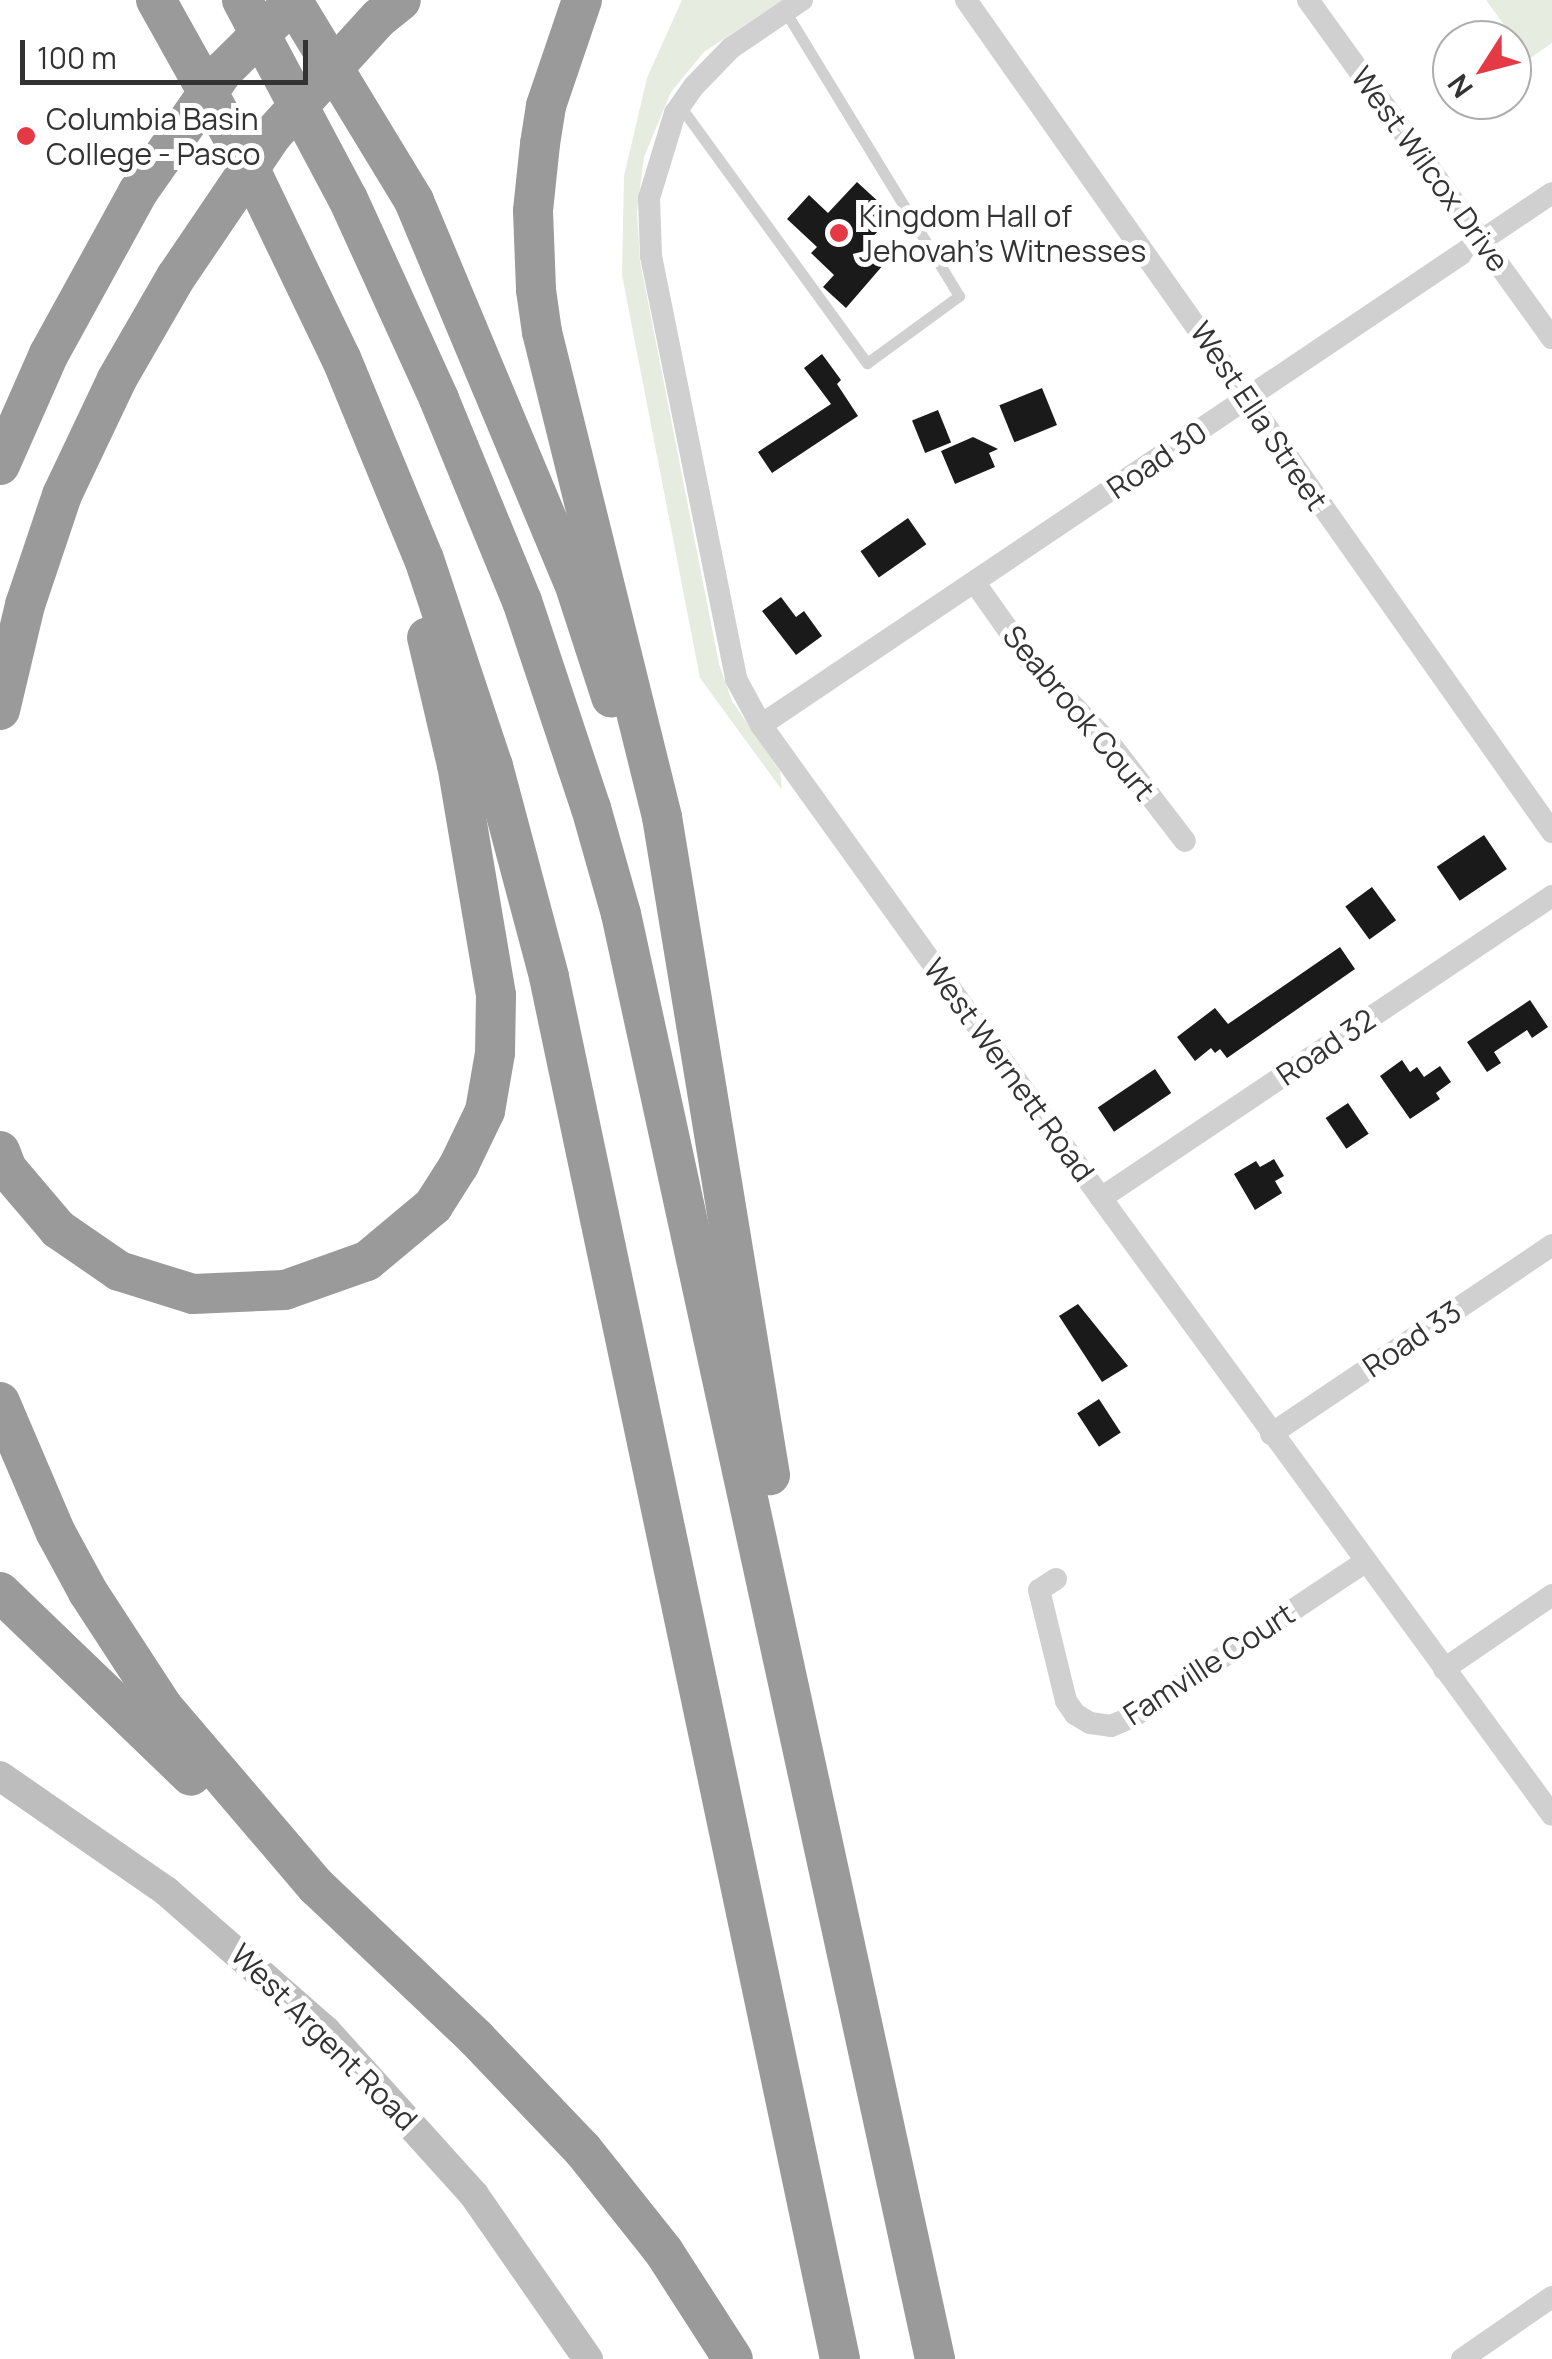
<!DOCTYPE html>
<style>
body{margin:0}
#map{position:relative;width:1552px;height:2359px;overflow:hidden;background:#fff;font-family:Manrope,sans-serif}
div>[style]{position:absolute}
.green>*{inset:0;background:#e6ecdf}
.building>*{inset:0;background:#1a1a1a;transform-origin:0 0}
.service>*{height:11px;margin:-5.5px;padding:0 5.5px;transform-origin:5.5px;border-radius:5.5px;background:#d0d0d0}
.minor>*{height:22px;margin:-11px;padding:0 11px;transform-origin:11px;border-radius:11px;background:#d0d0d0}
.secondary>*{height:30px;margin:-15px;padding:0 15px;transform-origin:15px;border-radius:15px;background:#bdbdbd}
.motorway>*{height:40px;margin:-20px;padding:0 20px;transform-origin:20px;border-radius:20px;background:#9a9a9a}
.motorway-bridge>*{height:40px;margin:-20px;padding:0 20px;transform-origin:20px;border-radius:20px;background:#9a9a9a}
.dots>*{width:28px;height:28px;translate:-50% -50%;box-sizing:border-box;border:5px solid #fff;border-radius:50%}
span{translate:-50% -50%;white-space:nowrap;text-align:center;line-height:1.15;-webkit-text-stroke:10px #fff;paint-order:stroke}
.poi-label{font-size:30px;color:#333}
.left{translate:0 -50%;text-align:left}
.street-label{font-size:30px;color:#333}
.north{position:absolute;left:1432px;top:20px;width:100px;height:100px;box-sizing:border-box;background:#fff;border:2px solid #adadad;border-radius:50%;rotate:234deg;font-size:28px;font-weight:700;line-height:40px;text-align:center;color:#333}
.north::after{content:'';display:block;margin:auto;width:35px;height:45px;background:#e63946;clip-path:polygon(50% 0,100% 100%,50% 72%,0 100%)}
.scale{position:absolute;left:20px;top:40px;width:288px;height:45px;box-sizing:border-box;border:5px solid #333;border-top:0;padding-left:12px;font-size:30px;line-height:35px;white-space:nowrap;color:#333;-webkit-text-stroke:8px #fff;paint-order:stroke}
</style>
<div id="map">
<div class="green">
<div style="clip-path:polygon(682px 0,783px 0,704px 52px,671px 92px,644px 157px,637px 212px,640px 261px,719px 664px,732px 701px,780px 771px,782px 790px,700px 678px,622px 275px,624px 176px,647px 78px)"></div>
<div style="clip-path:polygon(1486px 0,1552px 0,1552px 43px,1529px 59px)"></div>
</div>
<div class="building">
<div style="clip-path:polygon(857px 182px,893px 215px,864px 246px,884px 264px,846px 308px,823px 287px,834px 275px,811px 253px,817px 247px,787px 219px,809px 195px,828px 213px)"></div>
<div style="clip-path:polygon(822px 354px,841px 380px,837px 384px,858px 416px,772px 473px,758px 452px,831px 404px,804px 368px)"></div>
<div style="left:1042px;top:388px;width:40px;height:46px;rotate:68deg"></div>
<div style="left:938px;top:410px;width:35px;height:28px;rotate:68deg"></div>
<div style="clip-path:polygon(973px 437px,998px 449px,989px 453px,995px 467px,955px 484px,941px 451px)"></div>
<div style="left:908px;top:518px;width:32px;height:58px;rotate:55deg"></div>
<div style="clip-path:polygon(781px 597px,796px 617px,804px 611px,822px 636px,796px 655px,762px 611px)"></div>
<div style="left:1484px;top:835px;width:41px;height:57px;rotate:56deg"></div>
<div style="left:1372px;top:887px;width:41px;height:33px;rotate:54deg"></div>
<div style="clip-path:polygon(1340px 947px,1355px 969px,1227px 1058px,1220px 1049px,1215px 1053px,1211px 1048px,1195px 1061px,1177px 1037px,1215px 1008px,1228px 1024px)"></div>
<div style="clip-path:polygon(1530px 1000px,1548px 1027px,1532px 1038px,1527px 1030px,1494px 1052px,1501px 1063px,1487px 1072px,1467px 1042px)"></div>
<div style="clip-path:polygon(1402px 1060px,1410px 1072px,1417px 1067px,1424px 1077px,1440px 1066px,1451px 1082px,1436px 1093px,1440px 1099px,1410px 1119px,1380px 1076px)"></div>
<div style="left:1155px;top:1069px;width:29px;height:69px;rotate:56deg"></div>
<div style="left:1348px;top:1103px;width:37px;height:27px;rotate:56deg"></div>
<div style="clip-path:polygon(1274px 1159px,1284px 1176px,1275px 1181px,1282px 1193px,1255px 1210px,1234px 1174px,1256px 1161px,1260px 1167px)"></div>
<div style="clip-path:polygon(1078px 1304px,1128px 1366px,1102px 1382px,1059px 1316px)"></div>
<div style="left:1099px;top:1399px;width:40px;height:26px;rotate:57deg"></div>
</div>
<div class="service">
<div style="left:680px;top:106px;width:318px;rotate:54deg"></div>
<div style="left:867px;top:363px;width:114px;rotate:-36.1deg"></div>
<div style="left:959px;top:296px;width:334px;rotate:-121.4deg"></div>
</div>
<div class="minor">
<div style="left:802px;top:0;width:86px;rotate:145.9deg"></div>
<div style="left:731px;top:48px;width:53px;rotate:134.2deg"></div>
<div style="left:694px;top:86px;width:33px;rotate:125deg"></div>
<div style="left:675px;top:113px;width:89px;rotate:107deg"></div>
<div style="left:649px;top:198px;width:58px;rotate:88deg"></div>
<div style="left:651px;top:256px;width:431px;rotate:78.6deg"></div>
<div style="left:736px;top:679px;width:52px;rotate:61.5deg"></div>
<div style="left:761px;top:725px;width:583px;rotate:54.29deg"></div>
<div style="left:1101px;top:1198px;width:764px;rotate:53.83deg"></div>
<div style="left:966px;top:0;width:1018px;rotate:54.84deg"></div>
<div style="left:1308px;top:0;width:417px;rotate:54.2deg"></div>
<div style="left:975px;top:583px;width:97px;rotate:54.7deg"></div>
<div style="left:1031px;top:662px;width:115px;rotate:46.1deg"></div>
<div style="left:1111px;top:745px;width:121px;rotate:52.4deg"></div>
<div style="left:761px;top:725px;width:953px;rotate:-33.92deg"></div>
<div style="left:1101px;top:1198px;width:543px;rotate:-33.81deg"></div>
<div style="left:1271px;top:1434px;width:339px;rotate:-33.9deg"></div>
<div style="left:1056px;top:1579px;width:20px;rotate:147deg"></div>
<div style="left:1039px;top:1590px;width:114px;rotate:76.3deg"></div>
<div style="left:1066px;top:1701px;width:16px;rotate:55deg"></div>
<div style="left:1075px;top:1714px;width:17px;rotate:31deg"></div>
<div style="left:1090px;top:1723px;width:21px;rotate:8deg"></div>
<div style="left:1111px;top:1726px;width:25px;rotate:-23deg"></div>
<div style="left:1134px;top:1716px;width:278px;rotate:-33.7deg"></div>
<div style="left:1444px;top:1669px;width:131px;rotate:-34.4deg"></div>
<div style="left:1462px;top:2359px;width:109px;rotate:-34.6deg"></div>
</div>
<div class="secondary">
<div style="left:0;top:1776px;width:202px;rotate:34.7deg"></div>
<div style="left:166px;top:1891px;width:213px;rotate:41.2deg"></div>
<div style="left:326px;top:2031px;width:221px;rotate:47.9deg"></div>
<div style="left:474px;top:2195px;width:200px;rotate:55.2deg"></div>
</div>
<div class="motorway">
<div style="left:156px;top:0;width:184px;rotate:60.8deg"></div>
<div style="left:246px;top:161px;width:219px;rotate:64.3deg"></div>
<div style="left:341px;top:358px;width:217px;rotate:67.6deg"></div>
<div style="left:424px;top:559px;width:218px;rotate:71.6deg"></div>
<div style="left:493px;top:766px;width:218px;rotate:75.1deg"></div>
<div style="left:549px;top:977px;width:1412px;rotate:78.11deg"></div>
<div style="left:242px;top:0;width:225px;rotate:62deg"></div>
<div style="left:348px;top:199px;width:220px;rotate:65.5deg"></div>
<div style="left:439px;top:399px;width:218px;rotate:67.7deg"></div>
<div style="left:522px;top:601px;width:218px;rotate:71.6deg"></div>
<div style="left:591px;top:808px;width:110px;rotate:74.2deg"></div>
<div style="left:621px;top:914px;width:1479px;rotate:77.74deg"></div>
<div style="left:292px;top:0;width:235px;rotate:58.7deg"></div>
<div style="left:414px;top:201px;width:420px;rotate:67.3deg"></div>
<div style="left:576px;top:589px;width:114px;rotate:72deg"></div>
<div style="left:582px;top:0;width:112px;rotate:108.8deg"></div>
<div style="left:546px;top:106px;width:38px;rotate:99deg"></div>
<div style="left:540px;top:144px;width:67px;rotate:96deg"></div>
<div style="left:533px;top:211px;width:79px;rotate:87.8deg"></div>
<div style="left:536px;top:290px;width:42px;rotate:81.9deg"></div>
<div style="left:542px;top:332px;width:500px;rotate:76.1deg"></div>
<div style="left:662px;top:817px;width:667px;rotate:80.68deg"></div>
<div style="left:379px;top:18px;width:28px;rotate:-39deg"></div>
<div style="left:0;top:465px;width:121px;rotate:-66.2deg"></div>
<div style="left:49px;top:354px;width:185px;rotate:-61.2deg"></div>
<div style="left:0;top:710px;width:108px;rotate:-76.6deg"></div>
<div style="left:25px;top:605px;width:116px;rotate:-71.4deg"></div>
<div style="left:62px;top:495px;width:128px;rotate:-64.6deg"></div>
<div style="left:117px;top:379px;width:118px;rotate:-60deg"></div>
<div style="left:0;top:1151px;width:19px;rotate:69deg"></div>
<div style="left:7px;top:1169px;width:79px;rotate:49.6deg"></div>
<div style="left:58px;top:1229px;width:74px;rotate:34.5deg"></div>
<div style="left:119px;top:1271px;width:77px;rotate:17.3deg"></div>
<div style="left:193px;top:1294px;width:92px;rotate:-2.5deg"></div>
<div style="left:285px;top:1290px;width:87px;rotate:-19.5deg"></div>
<div style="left:367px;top:1261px;width:86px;rotate:-39.8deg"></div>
<div style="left:433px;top:1206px;width:49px;rotate:-57.6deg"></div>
<div style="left:459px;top:1165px;width:60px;rotate:-64.3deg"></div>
<div style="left:485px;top:1111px;width:59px;rotate:-80.2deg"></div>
<div style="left:495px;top:1053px;width:58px;rotate:-89deg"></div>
<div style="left:496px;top:995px;width:233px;rotate:-99.6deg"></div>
<div style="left:457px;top:765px;width:131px;rotate:-103.2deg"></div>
<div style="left:0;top:1402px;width:142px;rotate:66.9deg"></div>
<div style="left:56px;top:1533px;width:67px;rotate:61.5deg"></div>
<div style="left:88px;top:1592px;width:137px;rotate:56.9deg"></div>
<div style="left:163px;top:1707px;width:237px;rotate:49.5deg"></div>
<div style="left:317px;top:1887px;width:219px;rotate:43.5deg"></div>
<div style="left:476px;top:2038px;width:155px;rotate:46.3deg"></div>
<div style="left:583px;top:2150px;width:130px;rotate:51.5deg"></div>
<div style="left:664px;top:2252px;width:127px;rotate:57.2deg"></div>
<div style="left:0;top:1592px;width:265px;rotate:43.9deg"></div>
</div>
<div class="motorway-bridge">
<div style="left:138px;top:192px;width:148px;rotate:-54.9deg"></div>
<div style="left:223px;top:71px;width:101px;rotate:-44.6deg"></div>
<div style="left:176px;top:277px;width:171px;rotate:-55.9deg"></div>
<div style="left:272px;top:135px;width:159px;rotate:-47.6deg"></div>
</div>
<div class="dots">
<div style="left:26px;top:136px;background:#e63946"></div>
<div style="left:839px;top:233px;background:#e63946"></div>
</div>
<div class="poi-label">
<span class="left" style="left:46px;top:136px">Columbia Basin<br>College - Pasco</span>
<span class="left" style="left:859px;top:233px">Kingdom Hall of<br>Jehovah's Witnesses</span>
</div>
<div class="street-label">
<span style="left:1430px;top:169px;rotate:54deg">West Wilcox Drive</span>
<span style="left:1259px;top:416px;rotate:56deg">West Ella Street</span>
<span style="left:1157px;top:460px;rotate:-34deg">Road 30</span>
<span style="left:1079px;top:713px;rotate:50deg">Seabrook Court</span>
<span style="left:1326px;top:1047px;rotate:-34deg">Road 32</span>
<span style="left:1009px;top:1070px;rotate:54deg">West Wernett Road</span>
<span style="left:1412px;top:1339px;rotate:-34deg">Road 33</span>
<span style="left:1209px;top:1664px;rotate:-33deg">Famville Court</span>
<span style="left:324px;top:2037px;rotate:45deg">West Argent Road</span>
</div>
<div class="north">N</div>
<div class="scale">100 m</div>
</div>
